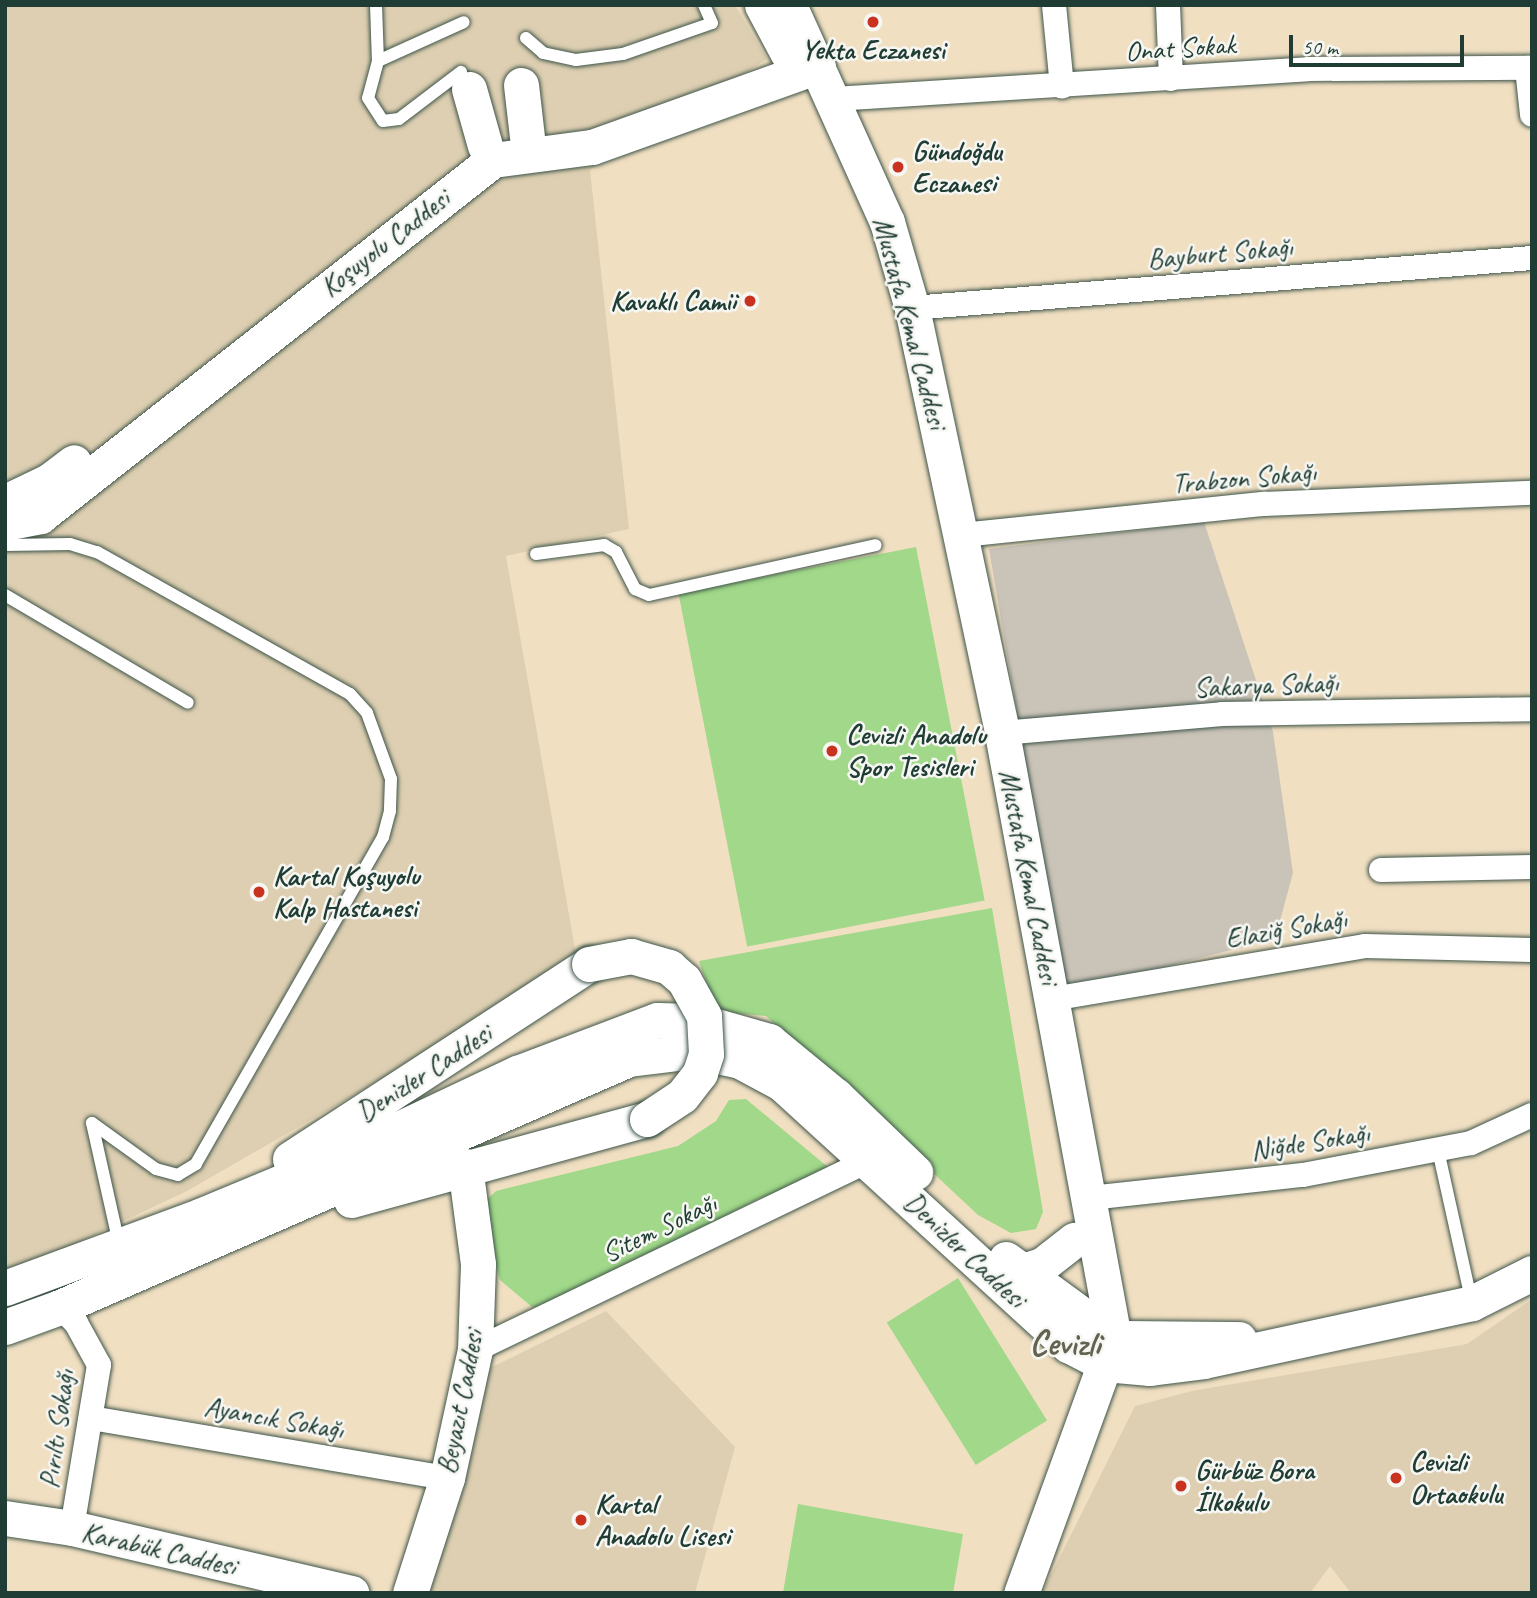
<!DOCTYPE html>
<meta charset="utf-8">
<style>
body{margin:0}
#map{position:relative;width:1537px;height:1598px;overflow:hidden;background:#f1dfc2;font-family:Caveat,sans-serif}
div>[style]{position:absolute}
.built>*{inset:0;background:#decfb2}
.industrial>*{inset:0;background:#cac3b8}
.green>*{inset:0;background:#a1d889;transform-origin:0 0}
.roads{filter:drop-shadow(0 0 2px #3e5549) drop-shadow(0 0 2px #3e5549)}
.lane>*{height:12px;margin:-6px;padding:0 6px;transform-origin:6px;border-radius:6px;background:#fff}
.street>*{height:24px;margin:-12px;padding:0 12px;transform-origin:12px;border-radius:12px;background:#fff}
.secondary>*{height:35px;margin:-17.5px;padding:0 17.5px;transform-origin:17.5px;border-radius:17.5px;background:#fff}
.bridges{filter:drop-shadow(0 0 2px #3e5549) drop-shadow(0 0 2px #3e5549)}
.secondary-bridge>*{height:35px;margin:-17.5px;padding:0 17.5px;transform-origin:17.5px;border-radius:17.5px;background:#fff}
.dots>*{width:19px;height:19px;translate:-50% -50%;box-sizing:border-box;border:4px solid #f6f6f2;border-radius:50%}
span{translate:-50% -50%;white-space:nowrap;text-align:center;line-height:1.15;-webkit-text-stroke:5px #f6f6f2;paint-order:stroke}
.street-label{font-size:28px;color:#1f3d34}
.poi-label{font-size:28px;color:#1f3d34;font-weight:700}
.left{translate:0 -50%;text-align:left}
.right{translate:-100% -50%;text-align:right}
.district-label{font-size:35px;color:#646351;font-weight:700}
.frame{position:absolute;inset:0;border:7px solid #1f3d34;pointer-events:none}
.scale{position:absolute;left:1289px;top:35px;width:175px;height:32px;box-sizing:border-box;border:4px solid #1f3d34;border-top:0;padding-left:9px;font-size:21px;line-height:24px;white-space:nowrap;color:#1f3d34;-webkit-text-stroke:5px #f6f6f2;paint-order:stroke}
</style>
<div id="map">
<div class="built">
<div style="clip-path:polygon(5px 5px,735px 5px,767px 59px,590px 170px,629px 529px,506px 556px,578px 966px,187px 1191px,47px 1257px,5px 1269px)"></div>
<div style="clip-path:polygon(1532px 1299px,1532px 1593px,1351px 1593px,1330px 1566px,1310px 1593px,1042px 1593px,1135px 1406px,1192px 1391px,1467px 1344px)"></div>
<div style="clip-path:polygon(606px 1311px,735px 1447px,695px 1593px,429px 1593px,482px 1372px)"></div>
</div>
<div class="industrial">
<div style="clip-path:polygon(1204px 522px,1273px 732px,1293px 873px,1275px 939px,1065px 992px,989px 549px)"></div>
</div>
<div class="green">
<div style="left:916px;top:547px;width:360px;height:242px;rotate:79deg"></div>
<div style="clip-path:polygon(992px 908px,1043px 1212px,1036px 1229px,1011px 1233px,978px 1215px,766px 1016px,717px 1012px,699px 961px)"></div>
<div style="clip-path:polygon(746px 1099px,835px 1173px,758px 1199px,551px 1308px,532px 1307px,500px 1280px,483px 1221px,484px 1202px,496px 1191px,678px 1146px,716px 1121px,729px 1100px)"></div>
<div style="left:958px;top:1278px;width:168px;height:84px;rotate:58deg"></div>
<div style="clip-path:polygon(798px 1504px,963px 1534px,953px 1593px,783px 1593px)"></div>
</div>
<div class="roads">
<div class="lane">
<div style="left:376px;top:5px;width:56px;rotate:88deg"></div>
<div style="left:378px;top:61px;width:38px;rotate:105deg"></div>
<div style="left:368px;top:98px;width:27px;rotate:57deg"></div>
<div style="left:383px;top:121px;width:16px;rotate:-7deg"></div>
<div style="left:399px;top:119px;width:78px;rotate:-37.2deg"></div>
<div style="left:526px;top:38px;width:23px;rotate:41deg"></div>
<div style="left:543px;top:53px;width:34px;rotate:12deg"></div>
<div style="left:576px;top:60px;width:47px;rotate:-7.3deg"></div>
<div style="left:623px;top:54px;width:94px;rotate:-19.2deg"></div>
<div style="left:712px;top:23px;width:20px;rotate:-114deg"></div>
<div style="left:378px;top:61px;width:94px;rotate:-24.4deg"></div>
<div style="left:5px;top:545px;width:65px;rotate:-0.9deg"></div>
<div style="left:70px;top:544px;width:28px;rotate:17deg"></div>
<div style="left:97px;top:552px;width:290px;rotate:29.3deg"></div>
<div style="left:350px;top:694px;width:25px;rotate:48deg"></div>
<div style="left:367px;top:713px;width:70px;rotate:70deg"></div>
<div style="left:391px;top:779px;width:32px;rotate:92deg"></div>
<div style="left:390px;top:811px;width:27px;rotate:105deg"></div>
<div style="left:383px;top:837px;width:377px;rotate:119.8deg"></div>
<div style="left:196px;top:1164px;width:21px;rotate:149deg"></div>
<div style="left:178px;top:1175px;width:23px;rotate:-165deg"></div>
<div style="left:156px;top:1169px;width:79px;rotate:-144.3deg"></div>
<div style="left:536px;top:554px;width:69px;rotate:-7.5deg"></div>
<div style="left:604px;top:545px;width:14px;rotate:30deg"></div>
<div style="left:616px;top:552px;width:42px;rotate:62.8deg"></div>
<div style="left:635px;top:589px;width:15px;rotate:23deg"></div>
<div style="left:649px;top:595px;width:232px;rotate:-12.4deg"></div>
<div style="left:5px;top:595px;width:212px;rotate:30.5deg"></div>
<div style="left:92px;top:1123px;width:124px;rotate:77.4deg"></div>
<div style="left:1438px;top:1150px;width:153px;rotate:77.5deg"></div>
</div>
<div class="street">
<div style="left:1054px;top:5px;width:82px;rotate:84.4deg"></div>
<div style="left:1168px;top:5px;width:74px;rotate:87.7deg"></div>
<div style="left:1527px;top:68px;width:47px;rotate:83.9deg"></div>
<div style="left:834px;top:99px;width:475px;rotate:-3.6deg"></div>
<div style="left:1308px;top:69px;width:224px;rotate:-0.3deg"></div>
<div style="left:912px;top:308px;width:622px;rotate:-4.61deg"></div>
<div style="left:962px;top:535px;width:304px;rotate:-5.9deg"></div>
<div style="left:1264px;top:504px;width:268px;rotate:-2.4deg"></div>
<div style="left:1002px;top:733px;width:221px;rotate:-4.9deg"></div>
<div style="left:1222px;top:714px;width:310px;rotate:-0.9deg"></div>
<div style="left:1381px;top:870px;width:151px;rotate:-1.1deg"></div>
<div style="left:1052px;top:999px;width:317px;rotate:-9.6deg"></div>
<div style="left:1365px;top:946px;width:167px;rotate:1.4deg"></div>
<div style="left:1090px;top:1198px;width:214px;rotate:-6.2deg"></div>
<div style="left:1303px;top:1175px;width:171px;rotate:-10.8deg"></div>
<div style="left:1471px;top:1143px;width:67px;rotate:-24.7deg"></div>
<div style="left:60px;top:1307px;width:23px;rotate:45deg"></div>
<div style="left:76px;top:1323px;width:48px;rotate:61.3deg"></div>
<div style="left:99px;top:1365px;width:165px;rotate:99.4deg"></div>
<div style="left:475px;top:1350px;width:436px;rotate:-25.7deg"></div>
<div style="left:91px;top:1418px;width:361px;rotate:9.6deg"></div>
</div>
<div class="secondary">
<div style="left:762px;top:5px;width:55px;rotate:62deg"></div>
<div style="left:789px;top:5px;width:238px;rotate:65.7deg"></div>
<div style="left:887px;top:222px;width:90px;rotate:73.8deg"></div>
<div style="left:912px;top:308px;width:434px;rotate:78deg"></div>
<div style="left:1002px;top:733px;width:615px;rotate:79.51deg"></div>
<div style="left:1114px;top:1338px;width:271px;rotate:110deg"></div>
<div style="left:521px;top:85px;width:52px;rotate:83.4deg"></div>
<div style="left:469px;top:89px;width:59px;rotate:74.3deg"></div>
<div style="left:5px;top:502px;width:49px;rotate:-25.5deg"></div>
<div style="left:49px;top:481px;width:31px;rotate:-37deg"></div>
<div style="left:5px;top:523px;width:36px;rotate:-11deg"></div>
<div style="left:40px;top:516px;width:576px;rotate:-38.16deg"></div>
<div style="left:493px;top:160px;width:100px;rotate:-7.5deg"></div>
<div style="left:592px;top:147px;width:240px;rotate:-19.7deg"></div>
<div style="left:290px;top:1159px;width:357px;rotate:-33.1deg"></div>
<div style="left:351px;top:1200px;width:307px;rotate:-15.3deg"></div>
<div style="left:1006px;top:1259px;width:134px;rotate:36.2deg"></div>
<div style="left:1114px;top:1338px;width:125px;rotate:0.5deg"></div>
<div style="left:1020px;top:1272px;width:23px;rotate:-18deg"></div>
<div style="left:1042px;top:1265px;width:41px;rotate:-38deg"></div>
<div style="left:5px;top:1288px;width:210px;rotate:-20.3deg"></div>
<div style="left:202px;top:1215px;width:130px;rotate:-22.6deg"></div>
<div style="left:322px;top:1165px;width:216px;rotate:-25.3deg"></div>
<div style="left:517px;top:1073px;width:150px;rotate:-20.7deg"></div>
<div style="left:657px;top:1020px;width:42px;rotate:1.4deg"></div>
<div style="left:699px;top:1021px;width:73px;rotate:15.9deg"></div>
<div style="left:769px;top:1041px;width:87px;rotate:39.4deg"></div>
<div style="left:836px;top:1096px;width:110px;rotate:43.9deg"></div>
<div style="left:5px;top:1327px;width:59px;rotate:-20deg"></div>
<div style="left:60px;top:1307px;width:621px;rotate:-23.55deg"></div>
<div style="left:629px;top:1059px;width:64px;rotate:-7.1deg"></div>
<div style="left:693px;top:1051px;width:48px;rotate:12deg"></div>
<div style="left:740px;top:1061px;width:47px;rotate:28.2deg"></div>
<div style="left:781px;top:1083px;width:389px;rotate:42.4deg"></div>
<div style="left:1068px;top:1345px;width:42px;rotate:27.2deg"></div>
<div style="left:1105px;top:1364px;width:45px;rotate:5.1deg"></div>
<div style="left:1150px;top:1368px;width:54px;rotate:-7.4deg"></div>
<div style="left:1204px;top:1361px;width:274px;rotate:-12.2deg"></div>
<div style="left:1472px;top:1303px;width:67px;rotate:-26.6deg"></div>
<div style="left:5px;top:1518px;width:68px;rotate:8.5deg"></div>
<div style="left:72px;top:1528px;width:287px;rotate:13.1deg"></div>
<div style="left:410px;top:1593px;width:121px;rotate:-72.2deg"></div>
<div style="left:447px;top:1478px;width:131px;rotate:-77.7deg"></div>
<div style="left:475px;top:1350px;width:86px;rotate:-88deg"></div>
<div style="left:478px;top:1264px;width:99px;rotate:-97.6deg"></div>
</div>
</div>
<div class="bridges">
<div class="secondary-bridge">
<div style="left:589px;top:964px;width:43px;rotate:-10.8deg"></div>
<div style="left:631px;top:956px;width:40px;rotate:16deg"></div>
<div style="left:669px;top:967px;width:20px;rotate:41deg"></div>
<div style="left:684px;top:980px;width:41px;rotate:60.9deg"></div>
<div style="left:704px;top:1016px;width:38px;rotate:87deg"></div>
<div style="left:706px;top:1054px;width:20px;rotate:108deg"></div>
<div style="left:700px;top:1073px;width:29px;rotate:128deg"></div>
<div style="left:682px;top:1096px;width:42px;rotate:146.7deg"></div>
</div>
</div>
<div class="dots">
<div style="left:873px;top:22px;background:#c8321e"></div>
<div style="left:898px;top:167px;background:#c8321e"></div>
<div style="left:750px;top:301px;background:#c8321e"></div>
<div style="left:832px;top:751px;background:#c8321e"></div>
<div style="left:259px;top:892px;background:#c8321e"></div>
<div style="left:1396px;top:1478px;background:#c8321e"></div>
<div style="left:1181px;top:1486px;background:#c8321e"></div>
<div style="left:581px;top:1520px;background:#c8321e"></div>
</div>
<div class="street-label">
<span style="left:1180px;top:48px;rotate:-4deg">Onat Sokak</span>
<span style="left:385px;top:243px;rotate:-38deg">Koşuyolu Caddesi</span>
<span style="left:1220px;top:253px;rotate:-5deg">Bayburt Sokağı</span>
<span style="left:910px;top:323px;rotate:75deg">Mustafa Kemal Caddesi</span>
<span style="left:1244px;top:478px;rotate:-5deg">Trabzon Sokağı</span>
<span style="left:1266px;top:685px;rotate:-2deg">Sakarya Sokağı</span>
<span style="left:1029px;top:877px;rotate:79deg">Mustafa Kemal Caddesi</span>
<span style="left:1286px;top:929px;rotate:-10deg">Elaziğ Sokağı</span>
<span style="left:424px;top:1073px;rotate:-33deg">Denizler Caddesi</span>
<span style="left:1310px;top:1142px;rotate:-9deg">Niğde Sokağı</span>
<span style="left:659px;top:1228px;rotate:-26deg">Sitem Sokağı</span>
<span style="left:965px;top:1250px;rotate:43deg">Denizler Caddesi</span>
<span style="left:460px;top:1402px;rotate:-79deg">Beyazıt Caddesi</span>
<span style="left:274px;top:1418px;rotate:10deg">Ayancık Sokağı</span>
<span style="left:57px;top:1429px;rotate:-82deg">Pırıltı Sokağı</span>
<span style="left:159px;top:1549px;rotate:13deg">Karabük Caddesi</span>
</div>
<div class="poi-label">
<span style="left:873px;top:50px">Yekta Eczanesi</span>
<span class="left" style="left:912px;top:167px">Gündoğdu<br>Eczanesi</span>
<span class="right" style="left:736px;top:301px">Kavaklı Camii</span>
<span class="left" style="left:846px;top:751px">Cevizli Anadolu<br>Spor Tesisleri</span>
<span class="left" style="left:273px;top:892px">Kartal Koşuyolu<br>Kalp Hastanesi</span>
<span class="left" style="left:1410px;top:1478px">Cevizli<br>Ortaokulu</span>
<span class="left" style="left:1195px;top:1486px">Gürbüz Bora<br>İlkokulu</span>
<span class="left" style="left:595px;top:1520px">Kartal<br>Anadolu Lisesi</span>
</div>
<div class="district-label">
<span style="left:1065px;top:1344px">Cevizli</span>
</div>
<div class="frame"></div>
<div class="scale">50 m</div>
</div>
